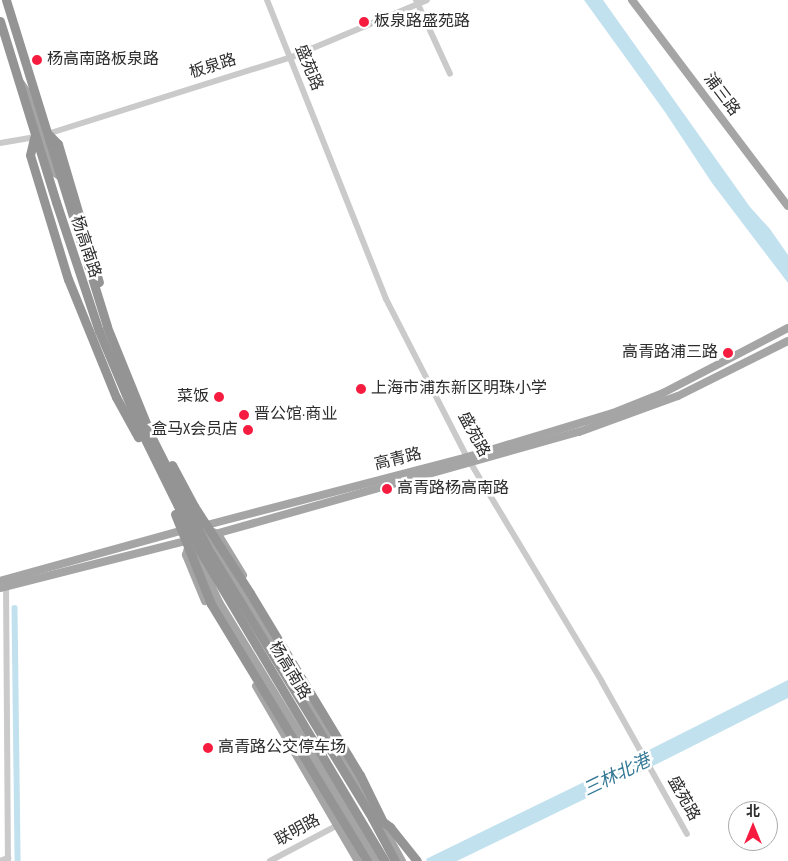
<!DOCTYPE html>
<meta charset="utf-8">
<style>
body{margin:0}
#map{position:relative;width:788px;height:861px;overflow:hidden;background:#fff;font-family:"Sofia Sans Condensed","Noto Sans SC",sans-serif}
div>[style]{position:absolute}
.water>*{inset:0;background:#c2e1ee}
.canal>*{height:5.5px;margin:-2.75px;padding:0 2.75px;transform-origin:2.75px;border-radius:2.75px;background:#c2e1ee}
.minor>*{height:6px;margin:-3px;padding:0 3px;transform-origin:3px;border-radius:3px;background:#cacaca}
.major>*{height:8px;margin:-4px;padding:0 4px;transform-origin:4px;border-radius:4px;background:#a5a5a5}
.highway>*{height:9px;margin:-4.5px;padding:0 4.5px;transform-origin:4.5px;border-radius:4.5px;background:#949494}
.dots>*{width:14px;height:14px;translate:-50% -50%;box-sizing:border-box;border:2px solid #fff;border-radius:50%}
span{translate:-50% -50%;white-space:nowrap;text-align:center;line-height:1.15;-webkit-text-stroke:5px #fff;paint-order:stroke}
.poi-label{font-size:16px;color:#2d2d2d}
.left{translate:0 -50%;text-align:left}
.right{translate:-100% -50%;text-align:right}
.street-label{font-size:16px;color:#2d2d2d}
.water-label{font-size:18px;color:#337896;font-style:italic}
.north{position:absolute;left:728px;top:801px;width:50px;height:50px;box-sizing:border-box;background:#fff;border:1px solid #ababab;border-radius:50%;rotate:0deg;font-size:14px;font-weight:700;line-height:20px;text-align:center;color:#2d2d2d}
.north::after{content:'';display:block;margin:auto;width:18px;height:22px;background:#f61c3f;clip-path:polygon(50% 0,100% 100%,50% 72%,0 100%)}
</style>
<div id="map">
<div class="water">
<div style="clip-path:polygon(584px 0,603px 0,750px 207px,770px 229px,788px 255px,788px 283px,712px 183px,665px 112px)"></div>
<div style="clip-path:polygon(788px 680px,788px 698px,661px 762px,457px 861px,427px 861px,426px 859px,625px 762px)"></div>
</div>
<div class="canal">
<div style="left:15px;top:608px;width:253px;rotate:89.3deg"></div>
</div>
<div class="minor">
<div style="left:267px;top:0;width:322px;rotate:68.3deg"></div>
<div style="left:386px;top:299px;width:178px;rotate:62.9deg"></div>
<div style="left:467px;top:457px;width:262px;rotate:59deg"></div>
<div style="left:602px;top:682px;width:174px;rotate:60.8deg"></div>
<div style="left:416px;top:0;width:81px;rotate:65.3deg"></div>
<div style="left:0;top:143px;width:42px;rotate:-9.7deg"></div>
<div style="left:41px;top:136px;width:265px;rotate:-17.5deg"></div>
<div style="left:294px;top:56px;width:144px;rotate:-22.8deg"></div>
<div style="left:6px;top:582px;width:279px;rotate:89.6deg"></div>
<div style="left:0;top:861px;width:9px;rotate:-21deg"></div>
<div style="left:270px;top:861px;width:77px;rotate:-27.9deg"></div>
</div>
<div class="major">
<div style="left:632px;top:0;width:258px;rotate:52.9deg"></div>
<div style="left:20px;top:82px;width:16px;rotate:55deg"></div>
<div style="left:29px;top:95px;width:79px;rotate:73.2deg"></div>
<div style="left:52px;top:171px;width:11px;rotate:34deg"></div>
<div style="left:203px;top:526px;width:273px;rotate:-14.6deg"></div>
<div style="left:467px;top:457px;width:152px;rotate:-16.8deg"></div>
<div style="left:613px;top:413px;width:54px;rotate:-21.8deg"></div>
<div style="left:663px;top:393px;width:141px;rotate:-27.5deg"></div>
<div style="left:208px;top:530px;width:11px;rotate:22deg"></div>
<div style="left:218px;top:534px;width:48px;rotate:58.6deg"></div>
<div style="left:199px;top:533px;width:9px;rotate:18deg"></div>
<div style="left:208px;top:536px;width:277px;rotate:58.4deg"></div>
<div style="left:353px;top:772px;width:102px;rotate:61.2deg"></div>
<div style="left:215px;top:534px;width:378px;rotate:-15.7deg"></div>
<div style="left:579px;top:432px;width:105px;rotate:-20deg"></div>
<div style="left:678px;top:396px;width:123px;rotate:-26.6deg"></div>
<div style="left:189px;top:545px;width:10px;rotate:107deg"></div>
<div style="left:186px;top:555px;width:50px;rotate:67.6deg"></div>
<div style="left:193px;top:546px;width:62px;rotate:65.1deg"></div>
<div style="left:219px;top:602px;width:303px;rotate:58.6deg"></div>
<div style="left:0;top:581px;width:194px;rotate:-15.5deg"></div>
<div style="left:0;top:588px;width:196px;rotate:-14.2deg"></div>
<div style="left:256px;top:686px;width:203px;rotate:59.8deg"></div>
</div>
<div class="highway">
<div style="left:6px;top:0;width:342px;rotate:72.8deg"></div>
<div style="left:107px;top:327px;width:120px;rotate:67.9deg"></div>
<div style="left:152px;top:438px;width:124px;rotate:63.2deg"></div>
<div style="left:208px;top:549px;width:315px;rotate:58.6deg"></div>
<div style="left:372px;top:818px;width:49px;rotate:61.9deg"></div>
<div style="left:0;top:21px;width:189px;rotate:72.8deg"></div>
<div style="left:56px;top:202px;width:136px;rotate:71.6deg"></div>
<div style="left:99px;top:331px;width:111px;rotate:67.1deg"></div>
<div style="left:142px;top:433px;width:131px;rotate:63.8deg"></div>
<div style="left:200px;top:551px;width:361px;rotate:59.2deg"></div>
<div style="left:48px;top:134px;width:14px;rotate:45deg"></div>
<div style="left:58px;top:144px;width:144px;rotate:73.5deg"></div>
<div style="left:34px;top:138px;width:17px;rotate:103deg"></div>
<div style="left:30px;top:155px;width:130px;rotate:73deg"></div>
<div style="left:68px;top:279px;width:127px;rotate:67.9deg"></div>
<div style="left:116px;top:397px;width:46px;rotate:61.2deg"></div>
<div style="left:172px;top:465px;width:47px;rotate:61.8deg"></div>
<div style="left:194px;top:506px;width:103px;rotate:57.2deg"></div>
<div style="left:250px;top:593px;width:213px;rotate:58.9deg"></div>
<div style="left:360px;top:775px;width:52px;rotate:63.9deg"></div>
<div style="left:175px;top:514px;width:97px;rotate:68.2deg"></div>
<div style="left:211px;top:604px;width:301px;rotate:58.7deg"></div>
<div style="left:379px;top:819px;width:14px;rotate:36deg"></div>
<div style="left:390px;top:827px;width:43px;rotate:51.5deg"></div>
</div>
<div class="dots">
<div style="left:364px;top:22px;background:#f61c3f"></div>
<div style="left:37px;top:60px;background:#f61c3f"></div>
<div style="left:728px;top:353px;background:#f61c3f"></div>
<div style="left:361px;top:389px;background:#f61c3f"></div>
<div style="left:219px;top:397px;background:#f61c3f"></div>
<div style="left:244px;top:415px;background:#f61c3f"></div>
<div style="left:248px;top:430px;background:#f61c3f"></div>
<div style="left:387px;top:489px;background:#f61c3f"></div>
<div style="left:208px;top:748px;background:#f61c3f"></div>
</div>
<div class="poi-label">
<span class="left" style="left:374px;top:22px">板泉路盛苑路</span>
<span class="left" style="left:47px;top:60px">杨高南路板泉路</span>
<span class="right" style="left:718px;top:353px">高青路浦三路</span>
<span class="left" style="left:371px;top:389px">上海市浦东新区明珠小学</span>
<span class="right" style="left:209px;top:397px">菜饭</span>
<span class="left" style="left:254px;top:415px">晋公馆·商业</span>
<span class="right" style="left:238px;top:430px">盒马X会员店</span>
<span class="left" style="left:397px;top:489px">高青路杨高南路</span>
<span class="left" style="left:218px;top:748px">高青路公交停车场</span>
</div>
<div class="street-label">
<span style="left:213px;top:67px;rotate:-17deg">板泉路</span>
<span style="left:308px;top:68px;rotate:68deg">盛苑路</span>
<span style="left:721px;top:95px;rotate:53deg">浦三路</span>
<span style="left:85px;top:247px;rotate:72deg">杨高南路</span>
<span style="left:473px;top:435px;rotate:62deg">盛苑路</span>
<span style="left:398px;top:460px;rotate:-14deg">高青路</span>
<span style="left:289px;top:671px;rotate:59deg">杨高南路</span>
<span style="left:683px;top:799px;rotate:61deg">盛苑路</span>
<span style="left:298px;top:831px;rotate:-28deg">联明路</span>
</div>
<div class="water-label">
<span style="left:617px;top:776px;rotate:-26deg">三林北港</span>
</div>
<div class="north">北</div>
</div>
